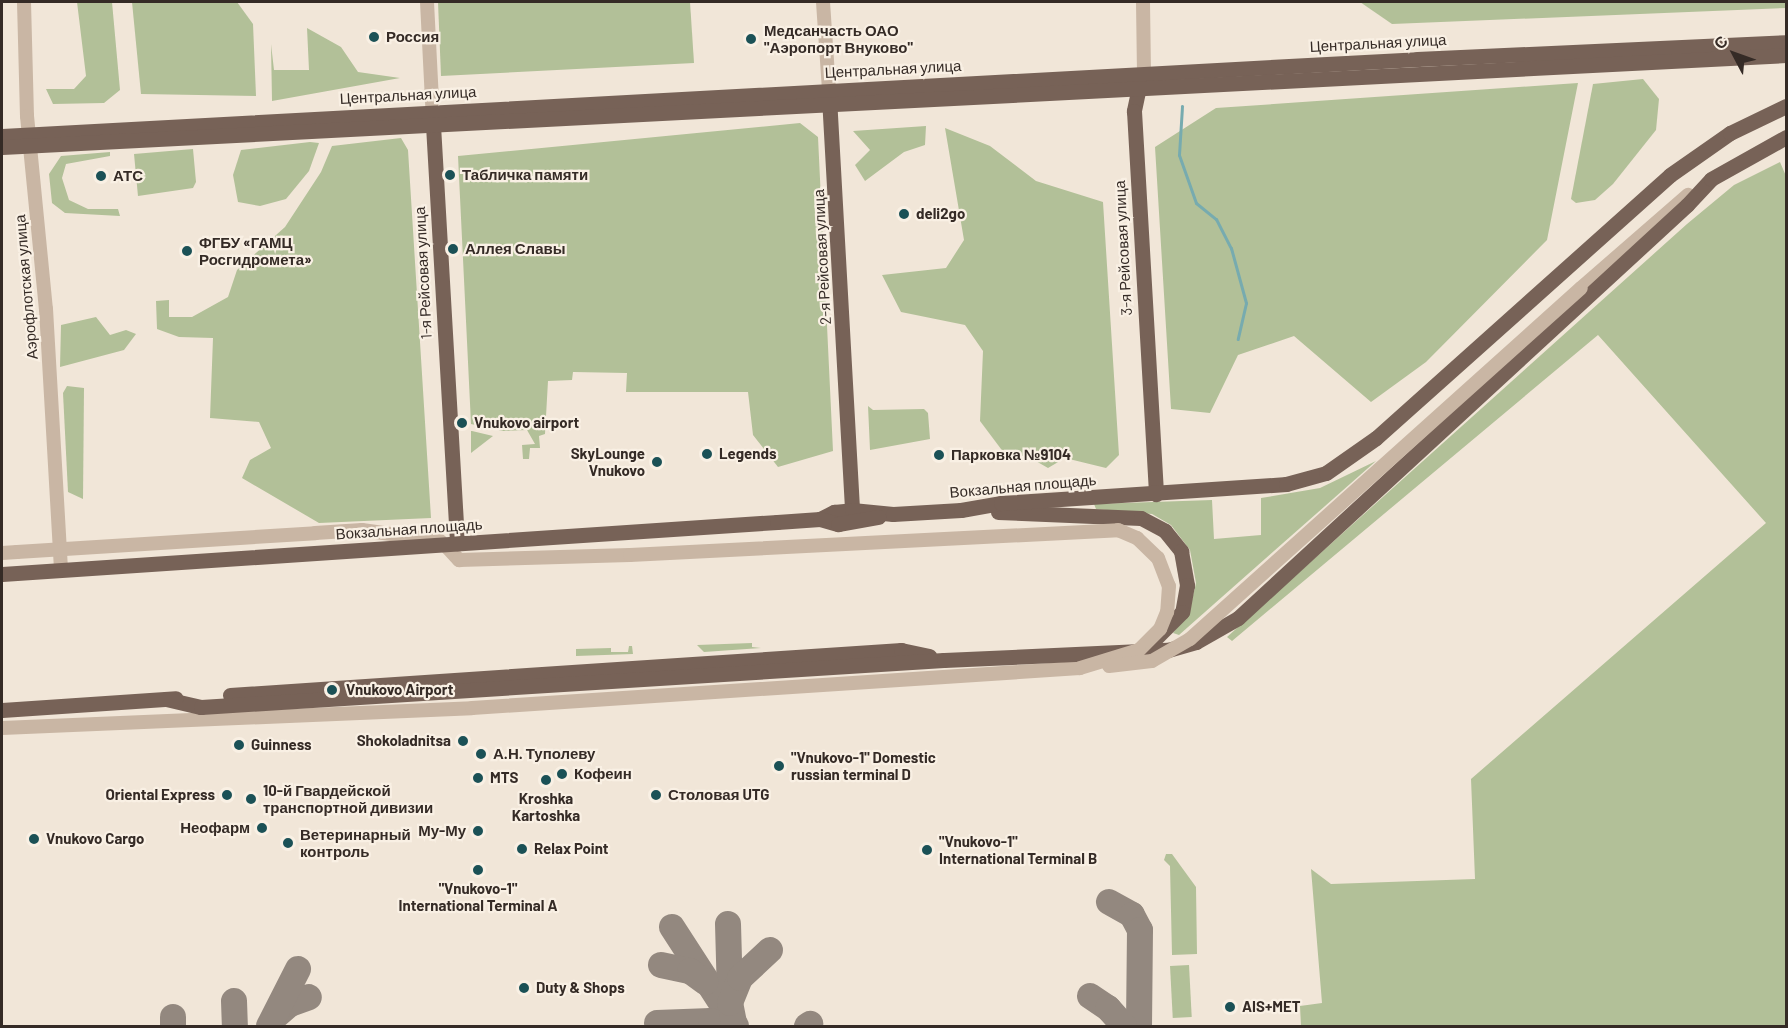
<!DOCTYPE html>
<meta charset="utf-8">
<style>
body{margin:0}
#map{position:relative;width:1788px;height:1028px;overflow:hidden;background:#f1e6d8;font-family:Barlow,sans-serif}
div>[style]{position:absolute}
.green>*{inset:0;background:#b2c098;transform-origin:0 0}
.stream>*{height:3px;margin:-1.5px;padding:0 1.5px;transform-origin:1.5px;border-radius:1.5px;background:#77abaf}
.taxiway>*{height:26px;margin:-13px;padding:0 13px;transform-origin:13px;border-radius:13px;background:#93887f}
.minor>*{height:14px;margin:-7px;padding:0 7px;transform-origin:7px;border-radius:7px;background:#c9b6a4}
.major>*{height:15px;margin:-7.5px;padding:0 7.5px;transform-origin:7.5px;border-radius:7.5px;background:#776257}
.minor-bridge>*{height:14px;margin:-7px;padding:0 7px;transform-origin:7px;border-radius:7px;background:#c9b6a4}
.dots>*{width:16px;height:16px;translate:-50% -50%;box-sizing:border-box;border:3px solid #f9f0e4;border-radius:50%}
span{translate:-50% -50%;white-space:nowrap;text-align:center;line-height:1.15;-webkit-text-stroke:4.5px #f9f0e4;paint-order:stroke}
.poi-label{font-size:15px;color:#352b26;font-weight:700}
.left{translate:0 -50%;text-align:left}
.right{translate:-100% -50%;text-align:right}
.street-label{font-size:15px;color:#352b26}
.frame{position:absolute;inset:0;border:3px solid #352b26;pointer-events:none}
.north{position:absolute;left:1704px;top:24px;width:60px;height:60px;-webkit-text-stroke:4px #f9f0e4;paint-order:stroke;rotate:311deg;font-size:16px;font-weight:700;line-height:24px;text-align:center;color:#352b26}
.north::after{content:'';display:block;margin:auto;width:21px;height:27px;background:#352b26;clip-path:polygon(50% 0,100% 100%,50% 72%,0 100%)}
</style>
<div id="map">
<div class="green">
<div style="clip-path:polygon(77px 2px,112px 2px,120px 90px,104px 103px,53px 104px,46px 89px,74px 89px,86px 76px)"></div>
<div style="clip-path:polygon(132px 2px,237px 2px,253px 24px,256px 96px,141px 94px)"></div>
<div style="clip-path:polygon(438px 2px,690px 2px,694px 63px,441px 76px)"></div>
<div style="clip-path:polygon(1360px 2px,1786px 2px,1786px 8px,1392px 24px)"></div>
<div style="clip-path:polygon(307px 28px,341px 47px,358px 72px,400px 78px,272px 101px,271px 44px,274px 70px,309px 70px)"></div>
<div style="clip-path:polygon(1643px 79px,1659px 99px,1656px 130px,1613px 184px,1595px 200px,1576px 203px,1571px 199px,1593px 84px)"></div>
<div style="clip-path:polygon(1578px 83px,1547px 240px,1426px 362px,1371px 402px,1294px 336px,1238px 355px,1210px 413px,1171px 409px,1155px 147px,1216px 108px)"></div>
<div style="clip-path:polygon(800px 123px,818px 137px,833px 451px,778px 467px,753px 435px,748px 392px,626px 392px,627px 373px,573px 372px,572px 380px,548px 381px,545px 434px,539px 436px,540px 448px,530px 448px,529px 459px,523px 459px,522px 445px,535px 444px,527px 430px,503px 431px,471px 424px,458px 156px)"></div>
<div style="clip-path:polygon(926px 126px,925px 145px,904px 152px,865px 181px,855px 165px,870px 150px,853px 131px)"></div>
<div style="clip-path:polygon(945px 128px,990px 146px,1036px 181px,1103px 202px,1119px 455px,1106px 468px,1065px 458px,1048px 468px,1034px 460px,1004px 453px,980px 421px,983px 351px,965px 325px,901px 312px,882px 275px,946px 268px,964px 240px)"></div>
<div style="clip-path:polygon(401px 138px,408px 150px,431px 518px,319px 523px,242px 478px,250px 460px,271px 448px,259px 422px,210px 418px,213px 338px,179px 337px,157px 329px,156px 301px,169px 300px,169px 317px,192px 317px,228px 297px,237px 270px,285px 227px,321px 172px,332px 146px)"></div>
<div style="clip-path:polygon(310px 142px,319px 143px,309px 171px,286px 199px,260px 206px,238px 202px,233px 175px,241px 150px)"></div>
<div style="clip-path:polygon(193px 149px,196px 182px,193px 188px,138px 196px,134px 154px)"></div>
<div style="clip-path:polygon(110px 152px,110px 156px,66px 164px,62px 178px,69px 200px,88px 209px,118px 209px,120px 216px,65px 213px,52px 203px,49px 174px,61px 156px)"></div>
<div style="clip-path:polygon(1780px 162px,1786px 176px,1786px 1026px,1301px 1026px,1300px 1006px,1322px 1003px,1311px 869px,1331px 884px,1475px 879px,1471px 779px,1766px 523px,1598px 335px,1232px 641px,1227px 637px,1687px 224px,1734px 185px)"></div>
<div style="clip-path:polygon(96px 317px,110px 335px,126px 330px,136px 334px,124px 350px,60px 367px,61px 325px)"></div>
<div style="clip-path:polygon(67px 386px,84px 388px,83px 499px,68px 492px,63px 393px)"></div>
<div style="clip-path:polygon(868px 406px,873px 410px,924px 409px,928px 413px,930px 439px,870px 450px)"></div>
<div style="clip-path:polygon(471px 431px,472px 431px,493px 436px,471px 453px)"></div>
<div style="clip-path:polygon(1376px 461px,1179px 635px,1173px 633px,1189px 612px,1196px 583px,1190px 550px,1171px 525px,1152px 514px,1096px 509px,1094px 504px,1212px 500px,1214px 539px,1261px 535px,1261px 498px,1320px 488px)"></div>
<div style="clip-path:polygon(752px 643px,752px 647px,761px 648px,704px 652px,697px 645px)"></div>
<div style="clip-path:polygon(629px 646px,632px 646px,633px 654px,576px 656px,576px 649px,611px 648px,611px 652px,628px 652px)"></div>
<div style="clip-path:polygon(1166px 854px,1172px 854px,1196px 887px,1197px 954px,1172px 955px,1170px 866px,1164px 860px)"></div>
<div style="left:1189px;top:965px;width:52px;height:19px;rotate:87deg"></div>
</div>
<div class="stream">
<div style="left:1182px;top:106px;width:49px;rotate:93.5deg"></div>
<div style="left:1179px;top:155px;width:51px;rotate:70.5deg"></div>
<div style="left:1196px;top:203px;width:26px;rotate:39deg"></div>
<div style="left:1216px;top:219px;width:33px;rotate:63deg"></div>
<div style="left:1231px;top:248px;width:57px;rotate:74.7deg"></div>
<div style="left:1246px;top:303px;width:37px;rotate:103deg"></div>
</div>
<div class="taxiway">
<div style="left:1109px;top:902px;width:26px;rotate:29deg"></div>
<div style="left:1132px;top:915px;width:17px;rotate:62deg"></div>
<div style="left:1140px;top:930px;width:96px;rotate:90.6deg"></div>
<div style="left:728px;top:924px;width:73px;rotate:88.4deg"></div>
<div style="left:672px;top:927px;width:118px;rotate:57.1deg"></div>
<div style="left:661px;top:965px;width:30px;rotate:12deg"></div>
<div style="left:690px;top:971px;width:19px;rotate:36deg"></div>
<div style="left:1090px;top:996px;width:22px;rotate:34deg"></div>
<div style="left:1108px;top:1008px;width:24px;rotate:48deg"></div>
<div style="left:234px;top:1001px;width:25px;rotate:88deg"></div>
<div style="left:276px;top:1016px;width:18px;rotate:-41deg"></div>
<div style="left:290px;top:1004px;width:20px;rotate:-20deg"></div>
<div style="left:173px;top:1017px;width:9px;rotate:90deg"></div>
<div style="left:657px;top:1023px;width:54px;rotate:-2.1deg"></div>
<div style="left:711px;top:1021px;width:20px;rotate:15deg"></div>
<div style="left:734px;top:1023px;width:20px;rotate:-101deg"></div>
<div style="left:730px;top:1003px;width:27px;rotate:-68deg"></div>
<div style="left:740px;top:978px;width:41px;rotate:-43deg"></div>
<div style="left:269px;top:1026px;width:64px;rotate:-63deg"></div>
<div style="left:807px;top:1026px;width:4px;rotate:-34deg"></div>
</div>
<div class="minor">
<div style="left:24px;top:2px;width:114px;rotate:88.5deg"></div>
<div style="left:27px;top:116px;width:194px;rotate:84.4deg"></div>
<div style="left:46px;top:309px;width:261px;rotate:86.7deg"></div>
<div style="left:427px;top:2px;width:120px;rotate:87.1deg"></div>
<div style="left:823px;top:2px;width:89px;rotate:86.1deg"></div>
<div style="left:1143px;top:2px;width:72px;rotate:89.2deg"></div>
<div style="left:1581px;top:288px;width:142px;rotate:-41deg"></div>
<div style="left:315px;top:533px;width:47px;rotate:-3.7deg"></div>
<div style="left:362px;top:530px;width:79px;rotate:8deg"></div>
<div style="left:445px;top:545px;width:21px;rotate:47deg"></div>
<div style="left:459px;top:560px;width:171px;rotate:-1.7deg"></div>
<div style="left:2px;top:553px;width:15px;rotate:-4deg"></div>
<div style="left:2px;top:728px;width:470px;rotate:-2.4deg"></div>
<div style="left:472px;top:708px;width:609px;rotate:-3.76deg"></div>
</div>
<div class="major">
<div style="left:1140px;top:82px;width:30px;rotate:102deg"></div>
<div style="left:1134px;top:111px;width:384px;rotate:86.7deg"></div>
<div style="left:829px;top:97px;width:414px;rotate:86.8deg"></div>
<div style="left:433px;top:125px;width:419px;rotate:86.7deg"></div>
<div style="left:2px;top:136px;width:1417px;rotate:-3.11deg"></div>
<div style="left:1417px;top:59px;width:369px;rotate:-2.6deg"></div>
<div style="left:2px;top:147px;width:1786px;rotate:-2.95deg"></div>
<div style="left:998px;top:512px;width:143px;rotate:2.4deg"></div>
<div style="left:1141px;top:518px;width:27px;rotate:28deg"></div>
<div style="left:1165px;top:531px;width:26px;rotate:51deg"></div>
<div style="left:1181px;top:551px;width:35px;rotate:80deg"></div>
<div style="left:1187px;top:585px;width:27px;rotate:100deg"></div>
<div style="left:1182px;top:612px;width:41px;rotate:135deg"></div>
<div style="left:820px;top:519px;width:16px;rotate:-27deg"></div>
<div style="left:834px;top:512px;width:18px;rotate:-6deg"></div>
<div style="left:852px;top:510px;width:41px;rotate:5.6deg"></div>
<div style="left:893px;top:514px;width:68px;rotate:-3.4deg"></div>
<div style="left:961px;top:510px;width:41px;rotate:-9.9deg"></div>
<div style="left:1001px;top:503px;width:286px;rotate:-3.8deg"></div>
<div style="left:1286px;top:484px;width:41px;rotate:-15.4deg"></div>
<div style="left:1326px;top:473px;width:61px;rotate:-35deg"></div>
<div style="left:1376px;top:438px;width:394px;rotate:-41.8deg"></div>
<div style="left:1670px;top:175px;width:73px;rotate:-35deg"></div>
<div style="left:1730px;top:133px;width:62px;rotate:-25.7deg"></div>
<div style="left:2px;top:574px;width:777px;rotate:-3.84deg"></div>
<div style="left:777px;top:522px;width:43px;rotate:-4deg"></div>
<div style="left:820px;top:519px;width:19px;rotate:16deg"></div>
<div style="left:838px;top:524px;width:41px;rotate:-9.9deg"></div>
<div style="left:230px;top:695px;width:673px;rotate:-3.84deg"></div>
<div style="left:901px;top:650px;width:29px;rotate:12deg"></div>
<div style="left:166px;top:699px;width:36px;rotate:13deg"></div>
<div style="left:201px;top:707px;width:744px;rotate:-3.62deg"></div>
<div style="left:944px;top:660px;width:224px;rotate:-2.6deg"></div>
<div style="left:1168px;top:650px;width:29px;rotate:-16deg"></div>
<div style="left:1196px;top:642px;width:48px;rotate:-29.7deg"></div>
<div style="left:1238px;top:618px;width:610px;rotate:-42.61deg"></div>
<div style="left:1687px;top:205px;width:35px;rotate:-47deg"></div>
<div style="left:1711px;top:179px;width:86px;rotate:-29.2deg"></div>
<div style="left:2px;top:710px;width:174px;rotate:-3.9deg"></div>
</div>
<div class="minor-bridge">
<div style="left:17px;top:552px;width:299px;rotate:-3.6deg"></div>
<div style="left:630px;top:555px;width:489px;rotate:-2.9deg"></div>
<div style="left:1118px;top:530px;width:21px;rotate:23deg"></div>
<div style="left:1137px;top:538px;width:29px;rotate:44deg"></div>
<div style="left:1158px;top:558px;width:30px;rotate:69deg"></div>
<div style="left:1169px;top:586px;width:26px;rotate:94deg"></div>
<div style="left:1167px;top:612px;width:18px;rotate:112deg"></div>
<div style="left:1160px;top:629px;width:30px;rotate:135deg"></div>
<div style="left:1139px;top:650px;width:62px;rotate:163deg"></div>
<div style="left:1109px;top:666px;width:43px;rotate:-6.6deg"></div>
<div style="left:1152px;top:661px;width:44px;rotate:-30.1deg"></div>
<div style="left:1190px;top:639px;width:525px;rotate:-41.91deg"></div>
</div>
<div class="dots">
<div style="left:374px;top:37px;background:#1b5156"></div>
<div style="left:751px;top:39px;background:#1b5156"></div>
<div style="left:450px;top:175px;background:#1b5156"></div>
<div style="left:101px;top:176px;background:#1b5156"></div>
<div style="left:904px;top:214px;background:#1b5156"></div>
<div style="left:453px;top:249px;background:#1b5156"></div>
<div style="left:187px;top:251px;background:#1b5156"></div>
<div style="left:462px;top:423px;background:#1b5156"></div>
<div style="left:707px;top:454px;background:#1b5156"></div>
<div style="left:939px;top:455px;background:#1b5156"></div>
<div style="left:657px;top:462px;background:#1b5156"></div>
<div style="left:332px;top:690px;background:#1b5156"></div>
<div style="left:463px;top:741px;background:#1b5156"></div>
<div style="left:239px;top:745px;background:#1b5156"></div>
<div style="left:481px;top:754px;background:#1b5156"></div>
<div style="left:779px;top:766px;background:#1b5156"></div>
<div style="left:562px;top:774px;background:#1b5156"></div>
<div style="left:478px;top:778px;background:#1b5156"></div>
<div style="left:546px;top:780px;background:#1b5156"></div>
<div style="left:227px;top:795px;background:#1b5156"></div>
<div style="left:656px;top:795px;background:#1b5156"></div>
<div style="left:251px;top:799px;background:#1b5156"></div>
<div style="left:262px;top:828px;background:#1b5156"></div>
<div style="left:478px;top:831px;background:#1b5156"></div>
<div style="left:34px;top:839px;background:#1b5156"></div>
<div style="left:288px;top:843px;background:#1b5156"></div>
<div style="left:522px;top:849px;background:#1b5156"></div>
<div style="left:927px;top:850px;background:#1b5156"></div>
<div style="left:478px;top:870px;background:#1b5156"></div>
<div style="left:524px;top:988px;background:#1b5156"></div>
<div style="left:1230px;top:1007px;background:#1b5156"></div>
</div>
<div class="poi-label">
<span class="left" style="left:764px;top:39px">Медсанчасть ОАО<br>"Аэропорт Внуково"</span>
<span class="left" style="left:386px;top:37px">Россия</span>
<span class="left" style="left:462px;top:175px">Табличка памяти</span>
<span class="left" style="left:113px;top:176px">АТС</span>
<span class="left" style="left:916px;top:214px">deli2go</span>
<span class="left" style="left:199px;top:251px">ФГБУ «ГАМЦ<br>Росгидромета»</span>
<span class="left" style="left:465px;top:249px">Аллея Славы</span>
<span class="left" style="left:474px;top:423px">Vnukovo airport</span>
<span class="right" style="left:645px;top:462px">SkyLounge<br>Vnukovo</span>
<span class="left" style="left:719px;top:454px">Legends</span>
<span class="left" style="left:951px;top:455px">Парковка №9104</span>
<span class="left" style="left:346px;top:690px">Vnukovo Airport</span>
<span class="right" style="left:451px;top:741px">Shokoladnitsa</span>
<span class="left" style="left:251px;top:745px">Guinness</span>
<span class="left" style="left:493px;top:754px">А.Н. Туполеву</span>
<span class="left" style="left:791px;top:766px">"Vnukovo-1" Domestic<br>russian terminal D</span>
<span class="left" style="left:574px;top:774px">Кофеин</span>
<span class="left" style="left:490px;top:778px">MTS</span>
<span class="left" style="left:263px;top:799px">10-й Гвардейской<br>транспортной дивизии</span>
<span class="right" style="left:215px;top:795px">Oriental Express</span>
<span class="left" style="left:668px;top:795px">Столовая UTG</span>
<span style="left:546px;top:807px">Kroshka<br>Kartoshka</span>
<span class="right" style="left:250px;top:828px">Неофарм</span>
<span class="right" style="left:466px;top:831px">Му-Му</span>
<span class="left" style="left:300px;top:843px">Ветеринарный<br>контроль</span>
<span class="left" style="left:46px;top:839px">Vnukovo Cargo</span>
<span class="left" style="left:939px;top:850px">"Vnukovo-1"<br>International Terminal B</span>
<span class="left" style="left:534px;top:849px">Relax Point</span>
<span style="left:478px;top:897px">"Vnukovo-1"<br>International Terminal A</span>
<span class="left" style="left:536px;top:988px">Duty &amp; Shops</span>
<span class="left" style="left:1242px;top:1007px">AIS+MET</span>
</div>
<div class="street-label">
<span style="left:1378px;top:43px;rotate:-3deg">Центральная улица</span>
<span style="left:893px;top:69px;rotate:-3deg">Центральная улица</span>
<span style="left:408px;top:95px;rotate:-3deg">Центральная улица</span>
<span style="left:1123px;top:248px;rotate:-93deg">3-я Рейсовая улица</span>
<span style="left:822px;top:257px;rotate:-93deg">2-я Рейсовая улица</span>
<span style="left:423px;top:273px;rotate:-93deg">1-я Рейсовая улица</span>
<span style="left:26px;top:287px;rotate:-95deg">Аэрофлотская улица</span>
<span style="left:1023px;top:486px;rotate:-5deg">Вокзальная площадь</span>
<span style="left:409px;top:529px;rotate:-4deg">Вокзальная площадь</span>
</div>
<div class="frame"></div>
<div class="north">С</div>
</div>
